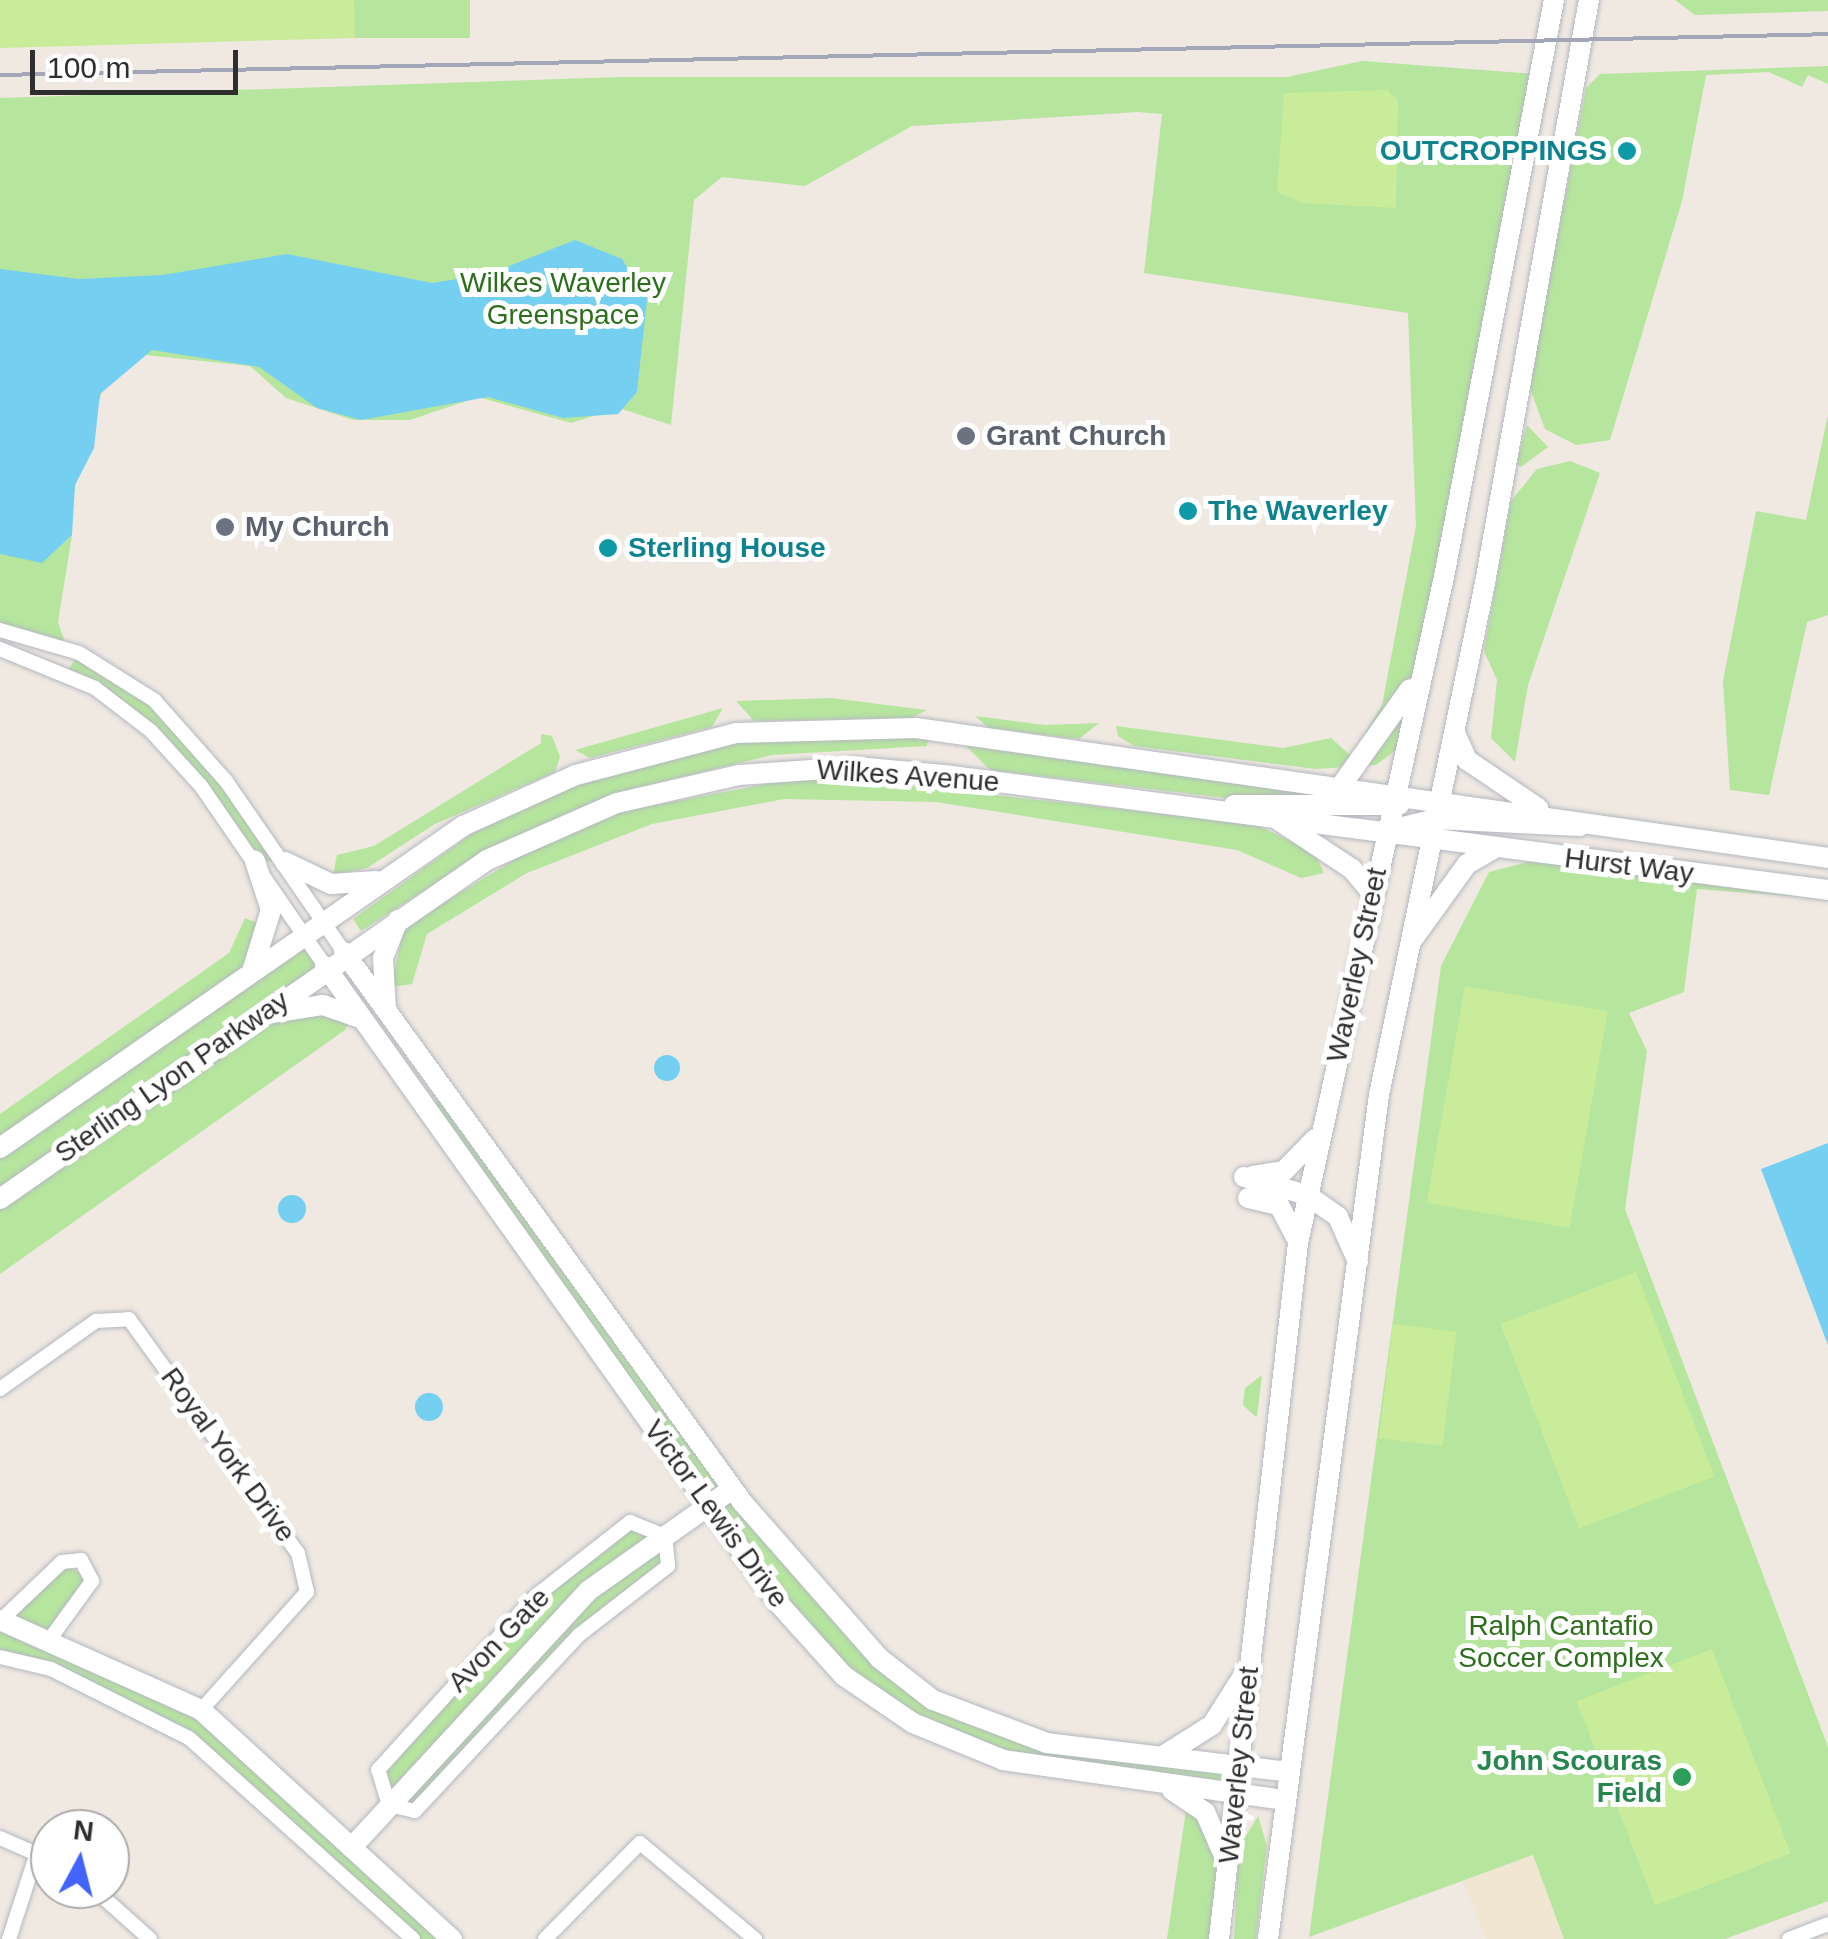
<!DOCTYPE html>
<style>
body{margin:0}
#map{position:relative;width:1828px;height:1939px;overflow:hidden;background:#efe9e1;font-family:Helvetica,sans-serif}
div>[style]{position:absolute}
.education>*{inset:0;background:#f0e6d1}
.green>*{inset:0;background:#b6e59e;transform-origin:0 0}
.pitch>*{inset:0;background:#c9ec9a;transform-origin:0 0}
.water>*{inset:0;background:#75cff0}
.round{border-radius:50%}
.roads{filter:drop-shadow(0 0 2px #b4b7c1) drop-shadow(0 0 2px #b4b7c1)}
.street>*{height:14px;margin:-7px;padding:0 7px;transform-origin:7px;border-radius:7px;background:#fff}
.secondary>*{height:20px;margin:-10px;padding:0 10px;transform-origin:10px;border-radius:10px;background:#fff}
.rail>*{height:4px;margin:-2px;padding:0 2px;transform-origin:2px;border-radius:2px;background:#a3a6b8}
.dots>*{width:28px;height:28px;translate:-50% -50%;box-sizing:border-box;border:5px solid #fff;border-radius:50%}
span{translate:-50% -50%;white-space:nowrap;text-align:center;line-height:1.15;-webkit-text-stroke:10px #fff;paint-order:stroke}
.culture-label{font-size:28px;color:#0d838f;font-weight:700}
.right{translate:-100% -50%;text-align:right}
.left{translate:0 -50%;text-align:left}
.park-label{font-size:28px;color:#2c6e1b}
.worship-label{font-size:28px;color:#5b616d;font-weight:700}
.street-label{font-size:28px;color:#2e2e2e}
.leisure-label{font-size:28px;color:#27864d;font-weight:700}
.north{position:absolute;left:30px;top:1809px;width:100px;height:100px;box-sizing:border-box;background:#fff;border:2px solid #ababab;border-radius:50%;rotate:7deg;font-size:28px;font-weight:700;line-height:40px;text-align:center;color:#2e2e2e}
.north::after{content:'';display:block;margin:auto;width:35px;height:45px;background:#4264fb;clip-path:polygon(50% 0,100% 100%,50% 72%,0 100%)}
.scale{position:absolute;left:30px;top:50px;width:208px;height:45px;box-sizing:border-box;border:5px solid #2e2e2e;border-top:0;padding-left:12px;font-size:30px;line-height:35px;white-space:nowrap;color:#2e2e2e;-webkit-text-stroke:8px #fff;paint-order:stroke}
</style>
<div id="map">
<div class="education">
<div style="clip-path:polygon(1533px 1855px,1564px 1939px,1486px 1939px,1463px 1881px)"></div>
</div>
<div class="green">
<div style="left:354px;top:0;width:116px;height:38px"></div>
<div style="clip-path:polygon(1675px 0,1828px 0,1828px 11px,1695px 15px)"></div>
<div style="clip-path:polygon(1362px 61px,1551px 75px,1425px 702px,1399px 748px,1376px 765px,1316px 769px,1134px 746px,1118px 736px,1116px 726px,1283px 748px,1331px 738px,1351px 756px,1382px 705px,1416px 526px,1408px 313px,1144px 273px,1162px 114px,1137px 112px,912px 126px,805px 186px,722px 177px,694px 200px,671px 425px,619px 408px,571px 423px,478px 397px,410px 420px,353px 420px,286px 398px,250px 366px,145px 355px,102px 391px,58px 548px,72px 535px,58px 622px,67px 649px,0 630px,0 98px,621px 77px,1287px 77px)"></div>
<div style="clip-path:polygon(1828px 66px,1828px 84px,1808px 75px,1802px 87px,1769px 72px,1706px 75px,1682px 201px,1610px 440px,1576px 445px,1545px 429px,1529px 386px,1586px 88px,1600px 74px)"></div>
<div style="clip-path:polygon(1828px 414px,1828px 615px,1807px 622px,1769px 795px,1730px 790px,1723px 681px,1756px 511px,1806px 520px)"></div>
<div style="clip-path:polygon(1527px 425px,1548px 447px,1521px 467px,1516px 464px)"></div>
<div style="clip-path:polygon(1570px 461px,1600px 473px,1528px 685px,1515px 762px,1491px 738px,1497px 680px,1484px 651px,1511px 501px,1537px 469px)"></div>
<div style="clip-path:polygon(79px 653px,154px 700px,285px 862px,255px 861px,178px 758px,66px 673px)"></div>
<div style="clip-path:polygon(831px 698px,926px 710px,927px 710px,911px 718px,754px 721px,736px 701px)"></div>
<div style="clip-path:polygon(723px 708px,712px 727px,590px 758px,575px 750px)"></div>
<div style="clip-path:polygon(975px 716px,1045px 725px,1099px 723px,1079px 739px,989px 728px)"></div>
<div style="clip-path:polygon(541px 734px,552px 736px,560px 757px,555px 772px,435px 824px,367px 868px,333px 875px,337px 855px,374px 846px,541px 743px)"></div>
<div style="clip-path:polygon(865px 735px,928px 739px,927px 746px,772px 755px,631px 789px,488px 850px,361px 931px,353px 919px,488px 822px,600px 774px,749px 739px)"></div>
<div style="clip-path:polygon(963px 743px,1378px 797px,1376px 816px,990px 770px)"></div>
<div style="clip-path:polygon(814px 775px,1255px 824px,1315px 853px,1324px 873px,1301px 878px,1237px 850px,936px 802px,784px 799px,652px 824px,527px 873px,427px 934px,412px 984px,392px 987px,403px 928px,548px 839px,608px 814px)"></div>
<div style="clip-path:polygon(1532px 861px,1828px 899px,1697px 889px,1684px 992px,1629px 1013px,1647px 1051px,1625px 1209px,1828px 1747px,1828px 1901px,1725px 1939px,1564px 1939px,1533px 1855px,1309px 1937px,1441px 966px,1489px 872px)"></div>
<div style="clip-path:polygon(245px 918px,270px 928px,254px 967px,305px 933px,325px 966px,262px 1013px,353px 1013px,345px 1030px,0 1274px,0 1114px,229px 953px)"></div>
<div style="clip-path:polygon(450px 1091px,650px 1372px,879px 1658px,992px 1725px,1238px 1767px,1235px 1794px,1003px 1760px,844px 1676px,427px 1108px)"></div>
<div style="clip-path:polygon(1262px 1375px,1257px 1416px,1255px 1416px,1243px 1405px,1245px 1388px)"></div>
<div style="clip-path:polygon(630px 1522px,647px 1522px,668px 1566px,579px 1635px,415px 1811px,404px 1810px,378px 1770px,536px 1596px)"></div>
<div style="clip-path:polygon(62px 1562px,92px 1581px,52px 1635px,201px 1710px,452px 1939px,413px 1939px,189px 1737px,137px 1705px,0 1657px,0 1620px)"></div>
<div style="clip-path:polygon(1188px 1797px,1218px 1831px,1219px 1939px,1167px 1939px)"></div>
<div style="clip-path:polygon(1258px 1816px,1267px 1846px,1256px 1939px,1234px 1939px,1239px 1847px)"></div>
</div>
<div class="pitch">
<div style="clip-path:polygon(0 0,354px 0,355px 38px,0 48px)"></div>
<div style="clip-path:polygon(1387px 90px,1398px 101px,1396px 208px,1302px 203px,1277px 192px,1284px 93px)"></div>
<div style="left:1465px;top:986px;width:145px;height:220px;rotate:10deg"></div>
<div style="left:1636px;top:1272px;width:219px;height:145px;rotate:69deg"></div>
<div style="left:1393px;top:1324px;width:64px;height:115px;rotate:7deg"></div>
<div style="left:1712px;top:1649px;width:219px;height:145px;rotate:69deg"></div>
</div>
<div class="water">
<div style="clip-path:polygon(575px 240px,622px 259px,647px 299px,637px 392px,618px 414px,563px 418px,488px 397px,361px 420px,317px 408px,259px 367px,152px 350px,100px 394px,94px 448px,75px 485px,72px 535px,42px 563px,0 554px,0 269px,79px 279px,163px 275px,287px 254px,432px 283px,489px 274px)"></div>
<div class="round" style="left:654px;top:1055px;width:26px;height:26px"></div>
<div style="clip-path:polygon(1828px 1143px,1828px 1345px,1761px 1169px)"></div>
<div class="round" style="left:278px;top:1195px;width:28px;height:28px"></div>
<div class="round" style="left:415px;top:1393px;width:28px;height:28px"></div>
</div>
<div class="roads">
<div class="street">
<div style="left:0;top:630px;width:82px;rotate:16.2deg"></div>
<div style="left:79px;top:653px;width:89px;rotate:32.1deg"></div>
<div style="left:154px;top:700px;width:108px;rotate:48.4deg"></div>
<div style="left:226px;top:781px;width:208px;rotate:55.4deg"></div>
<div style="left:0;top:649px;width:103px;rotate:22.3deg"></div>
<div style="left:95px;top:688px;width:71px;rotate:37.5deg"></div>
<div style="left:151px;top:731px;width:74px;rotate:47.7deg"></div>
<div style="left:201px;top:786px;width:219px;rotate:55.4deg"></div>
<div style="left:0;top:1389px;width:118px;rotate:-35.3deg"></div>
<div style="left:96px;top:1321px;width:33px;rotate:-3deg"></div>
<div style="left:129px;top:1319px;width:289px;rotate:54.2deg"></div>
<div style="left:298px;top:1553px;width:40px;rotate:77deg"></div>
<div style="left:307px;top:1592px;width:159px;rotate:131.9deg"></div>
<div style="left:630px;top:1522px;width:38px;rotate:22deg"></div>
<div style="left:665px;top:1536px;width:30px;rotate:84deg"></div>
<div style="left:668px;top:1566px;width:113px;rotate:142.2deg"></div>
<div style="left:579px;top:1635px;width:241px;rotate:133deg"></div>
<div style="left:415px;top:1811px;width:27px;rotate:-167deg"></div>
<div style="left:389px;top:1805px;width:37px;rotate:-107deg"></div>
<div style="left:378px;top:1770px;width:235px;rotate:-47.8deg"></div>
<div style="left:536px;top:1596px;width:120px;rotate:-38.2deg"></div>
<div style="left:1px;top:1620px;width:84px;rotate:-43.6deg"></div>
<div style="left:62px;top:1562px;width:19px;rotate:-6deg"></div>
<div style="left:81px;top:1560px;width:24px;rotate:62deg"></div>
<div style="left:92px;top:1581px;width:68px;rotate:126deg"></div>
<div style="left:0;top:1657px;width:52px;rotate:13.2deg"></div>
<div style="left:51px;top:1669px;width:154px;rotate:26.6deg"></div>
<div style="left:189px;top:1738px;width:301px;rotate:41.9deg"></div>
<div style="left:0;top:1838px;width:55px;rotate:23.7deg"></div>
<div style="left:94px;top:1889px;width:75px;rotate:41.8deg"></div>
<div style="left:9px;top:1939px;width:90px;rotate:-72deg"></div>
<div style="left:545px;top:1939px;width:135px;rotate:-45.3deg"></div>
<div style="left:640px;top:1843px;width:150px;rotate:39.9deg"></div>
<div style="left:1789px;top:1939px;width:42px;rotate:-21deg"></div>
</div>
<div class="secondary">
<div style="left:1455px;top:733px;width:30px;rotate:66deg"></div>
<div style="left:1467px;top:760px;width:86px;rotate:34.1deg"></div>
<div style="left:1343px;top:783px;width:115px;rotate:-54.5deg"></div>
<div style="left:1234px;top:805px;width:165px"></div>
<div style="left:1278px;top:820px;width:89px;rotate:33.5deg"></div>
<div style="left:1352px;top:869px;width:34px;rotate:50deg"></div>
<div style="left:1387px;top:831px;width:49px;rotate:-14deg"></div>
<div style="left:1435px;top:819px;width:145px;rotate:2.8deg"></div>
<div style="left:285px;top:862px;width:51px;rotate:25.6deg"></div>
<div style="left:331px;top:884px;width:45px;rotate:-3.8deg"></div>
<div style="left:1413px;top:939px;width:92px;rotate:-54.2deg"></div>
<div style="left:1467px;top:864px;width:30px;rotate:-30deg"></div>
<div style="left:344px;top:952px;width:680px;rotate:54.09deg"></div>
<div style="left:743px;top:1503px;width:206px;rotate:48.7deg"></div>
<div style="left:879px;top:1658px;width:68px;rotate:37.9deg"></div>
<div style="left:933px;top:1700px;width:122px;rotate:20.7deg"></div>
<div style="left:1047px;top:1743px;width:244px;rotate:6.8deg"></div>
<div style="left:325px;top:966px;width:784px;rotate:54.55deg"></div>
<div style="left:780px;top:1605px;width:96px;rotate:48deg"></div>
<div style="left:844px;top:1676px;width:83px;rotate:34.3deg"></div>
<div style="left:913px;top:1723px;width:97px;rotate:22.3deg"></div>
<div style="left:1003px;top:1760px;width:285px;rotate:8.1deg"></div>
<div style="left:253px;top:968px;width:61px;rotate:-72.8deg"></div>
<div style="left:271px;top:910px;width:52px;rotate:-108.1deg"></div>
<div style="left:386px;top:1009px;width:51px;rotate:-93.4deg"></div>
<div style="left:383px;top:958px;width:41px;rotate:-68.5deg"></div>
<div style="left:265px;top:1014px;width:59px;rotate:-8.8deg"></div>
<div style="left:323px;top:1005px;width:42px;rotate:19.3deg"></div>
<div style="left:0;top:1148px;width:564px;rotate:-34.82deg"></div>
<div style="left:463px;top:826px;width:124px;rotate:-24.3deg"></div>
<div style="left:576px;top:775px;width:165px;rotate:-14.7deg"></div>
<div style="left:736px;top:733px;width:180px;rotate:-1.6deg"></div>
<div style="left:916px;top:728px;width:921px;rotate:8.11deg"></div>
<div style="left:1253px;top:1176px;width:31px;rotate:-9deg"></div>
<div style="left:1284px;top:1171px;width:45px;rotate:-45.9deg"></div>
<div style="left:1244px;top:1177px;width:66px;rotate:15.9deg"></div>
<div style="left:1307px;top:1195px;width:38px;rotate:35deg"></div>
<div style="left:1338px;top:1217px;width:49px;rotate:66deg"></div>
<div style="left:1248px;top:1198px;width:32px;rotate:13deg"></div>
<div style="left:1279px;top:1205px;width:41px;rotate:62.2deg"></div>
<div style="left:0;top:1199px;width:593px;rotate:-34.84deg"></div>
<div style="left:487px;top:860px;width:142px;rotate:-23.7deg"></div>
<div style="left:617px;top:803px;width:125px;rotate:-12.9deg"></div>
<div style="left:739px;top:775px;width:117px;rotate:-3.9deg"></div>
<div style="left:856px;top:767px;width:88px;rotate:5.2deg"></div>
<div style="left:944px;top:775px;width:891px;rotate:7.41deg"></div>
<div style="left:0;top:1620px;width:220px;rotate:24.1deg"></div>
<div style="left:201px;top:1710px;width:340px;rotate:42.4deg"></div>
<div style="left:1163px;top:1756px;width:58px;rotate:-32.3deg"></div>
<div style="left:1212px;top:1725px;width:62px;rotate:-57.6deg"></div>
<div style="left:1172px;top:1790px;width:40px;rotate:34deg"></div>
<div style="left:1205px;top:1812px;width:50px;rotate:66.5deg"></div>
<div style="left:352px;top:1847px;width:348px;rotate:-47.3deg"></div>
<div style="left:588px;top:1591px;width:176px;rotate:-35.3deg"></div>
<div style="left:1219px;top:1939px;width:700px;rotate:-83.52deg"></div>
<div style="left:1298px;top:1243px;width:682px;rotate:-77.64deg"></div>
<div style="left:1444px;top:577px;width:587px;rotate:-79.21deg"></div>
<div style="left:1268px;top:1939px;width:851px;rotate:-82.51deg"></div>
<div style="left:1379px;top:1095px;width:523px;rotate:-78.3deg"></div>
<div style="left:1485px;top:583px;width:592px;rotate:-79.89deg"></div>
</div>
</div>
<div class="rail">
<div style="left:0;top:75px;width:1828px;rotate:-1.28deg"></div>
</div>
<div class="dots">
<div style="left:1627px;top:151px;background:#0f9aa8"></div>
<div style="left:966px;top:436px;background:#6b7280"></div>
<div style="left:1188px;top:511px;background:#0f9aa8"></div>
<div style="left:225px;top:527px;background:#6b7280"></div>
<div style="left:608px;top:548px;background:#0f9aa8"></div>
<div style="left:1682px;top:1777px;background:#2e9e5b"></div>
</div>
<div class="culture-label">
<span class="right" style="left:1607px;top:151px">OUTCROPPINGS</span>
<span class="left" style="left:1208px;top:511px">The Waverley</span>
<span class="left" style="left:628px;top:548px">Sterling House</span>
</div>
<div class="park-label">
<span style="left:563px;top:299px">Wilkes Waverley<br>Greenspace</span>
<span style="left:1561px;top:1642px">Ralph Cantafio<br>Soccer Complex</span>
</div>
<div class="worship-label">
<span class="left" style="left:986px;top:436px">Grant Church</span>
<span class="left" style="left:245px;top:527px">My Church</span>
</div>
<div class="street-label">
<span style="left:908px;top:776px;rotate:4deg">Wilkes Avenue</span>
<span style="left:1629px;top:866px;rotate:7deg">Hurst Way</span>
<span style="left:1357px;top:965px;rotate:-78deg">Waverley Street</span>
<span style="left:172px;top:1077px;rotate:-35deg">Sterling Lyon Parkway</span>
<span style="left:228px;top:1455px;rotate:54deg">Royal York Drive</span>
<span style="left:716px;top:1514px;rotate:54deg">Victor Lewis Drive</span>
<span style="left:499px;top:1640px;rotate:-46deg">Avon Gate</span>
<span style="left:1239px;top:1765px;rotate:-84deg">Waverley Street</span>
</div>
<div class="leisure-label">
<span class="right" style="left:1662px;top:1777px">John Scouras<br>Field</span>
</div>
<div class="north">N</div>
<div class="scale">100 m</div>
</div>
